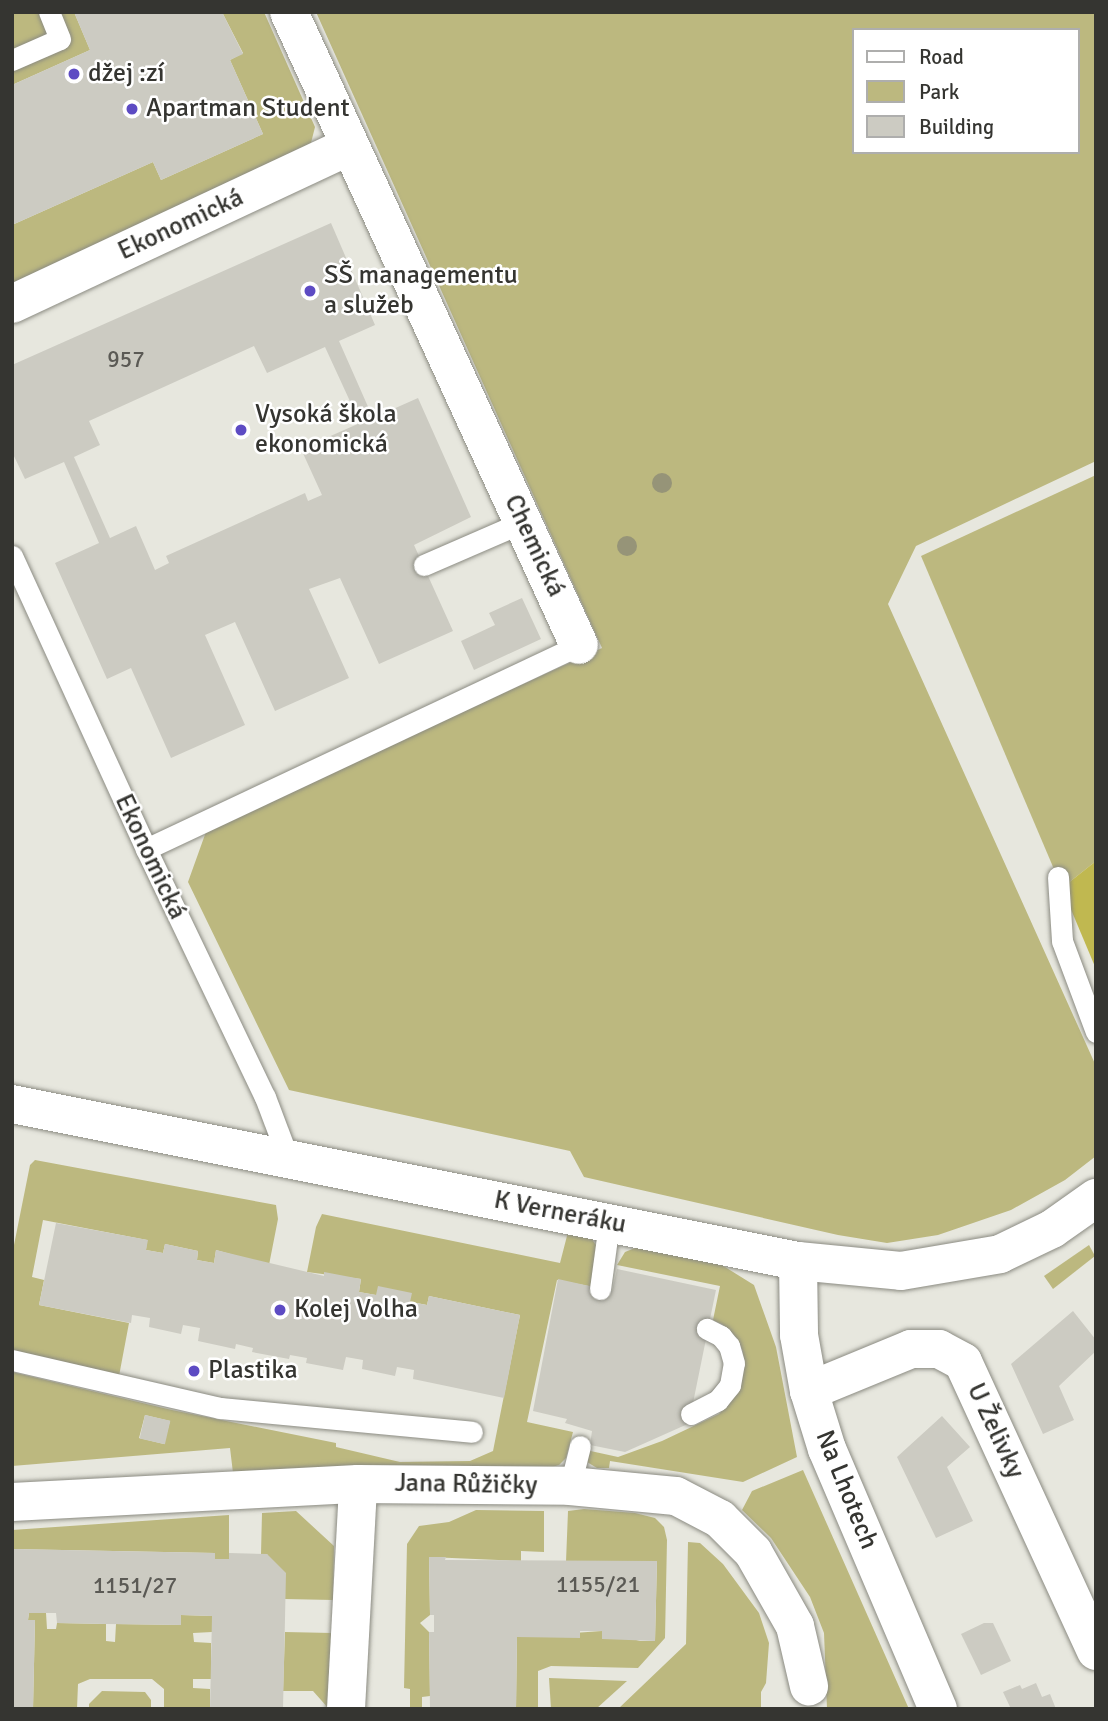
<!DOCTYPE html>
<meta charset="utf-8">
<style>
body{margin:0}
#map{position:relative;width:1108px;height:1721px;overflow:hidden;background:#e7e7de;font-family:Signika,sans-serif}
div>[style]{position:absolute}
.green>*{inset:0;background:#bcb87f}
.forest>*{inset:0;background:#c0b850}
.building>*{inset:0;background:#cccbc2;transform-origin:0 0}
.roads{filter:drop-shadow(0 0 2px #8b8b82) drop-shadow(0 0 2px #8b8b82)}
.service>*{height:21px;margin:-10.5px;padding:0 10.5px;transform-origin:10.5px;border-radius:10.5px;background:#fff}
.minor>*{height:38px;margin:-19px;padding:0 19px;transform-origin:19px;border-radius:19px;background:#fff}
.tertiary>*{height:38px;margin:-19px;padding:0 19px;transform-origin:19px;border-radius:19px;background:#fff}
.trees>*{width:20px;height:20px;margin:-10px;border-radius:50%;background:#969478}
.dots>*{width:19px;height:19px;translate:-50% -50%;box-sizing:border-box;border:4px solid #fff;border-radius:50%}
span{translate:-50% -50%;white-space:nowrap;text-align:center;line-height:1.15;-webkit-text-stroke:5px #fff;paint-order:stroke}
.number-label{font-size:23px;color:#5b5a55}
.number-label span{-webkit-text-stroke-width:0}
.poi-label{font-size:26px;color:#353531}
.left{translate:0 -50%;text-align:left}
.street-label{font-size:26px;color:#353531}
.frame{position:absolute;inset:0;border:14px solid #353531;pointer-events:none}
.legend{position:absolute;left:852px;top:28px;width:228px;height:126px;box-sizing:border-box;background:#fff;border:2px solid #aeaead;margin:0;padding:9px 12px;list-style:none;font-size:21px;color:#353531}
.legend li{display:flex;align-items:center;gap:14px;height:35px}
.legend b{width:35px;border:2px solid #aeaead}
</style>
<div id="map">
<div class="green">
<div style="clip-path:polygon(12px 12px,74px 12px,90px 50px,12px 85px)"></div>
<div style="clip-path:polygon(222px 12px,264px 12px,315px 127px,310px 147px,12px 284px,12px 225px,153px 162px,161px 180px,263px 134px,230px 60px,243px 53px)"></div>
<div style="clip-path:polygon(evenodd,316px 12px,1096px 12px,1096px 461px,916px 546px,888px 604px,1096px 1066px,1096px 1156px,1065px 1180px,1011px 1210px,938px 1235px,887px 1243px,838px 1235px,584px 1177px,570px 1151px,289px 1090px,188px 882px,207px 829px,602px 648px,316px 12px,854px 30px,1078px 30px,1078px 152px,854px 152px,854px 30px)"></div>
<div style="clip-path:polygon(1096px 475px,1096px 861px,1062px 888px,921px 556px)"></div>
<div style="clip-path:polygon(35px 1160px,276px 1205px,278px 1219px,269px 1265px,216px 1250px,214px 1263px,197px 1260px,198px 1251px,165px 1244px,163px 1253px,146px 1250px,147px 1240px,43px 1220px,32px 1277px,44px 1280px,39px 1305px,129px 1323px,119px 1376px,12px 1351px,12px 1255px,30px 1165px)"></div>
<div style="clip-path:polygon(evenodd,322px 1214px,560px 1263px,568px 1232px,590px 1236px,599px 1250px,594px 1287px,557px 1280px,527px 1422px,573px 1432px,566px 1458px,559px 1465px,549px 1468px,233px 1473px,230px 1448px,12px 1466px,12px 1372px,172px 1410px,336px 1443px,336px 1447px,400px 1462px,470px 1461px,493px 1451px,520px 1315px,429px 1296px,427px 1305px,376px 1295px,359px 1292px,361px 1279px,307px 1272px,316px 1227px,322px 1214px,145px 1415px,170px 1421px,164px 1444px,139px 1438px,145px 1415px)"></div>
<div style="clip-path:polygon(1089px 1245px,1095px 1256px,1053px 1289px,1044px 1276px)"></div>
<div style="clip-path:polygon(640px 1246px,717px 1262px,754px 1285px,776px 1347px,797px 1457px,743px 1482px,610px 1461px,609px 1468px,597px 1468px,587px 1462px,586px 1450px,618px 1457px,662px 1441px,719px 1414px,736px 1395px,741px 1382px,743px 1352px,737px 1338px,713px 1320px,720px 1286px,617px 1265px,625px 1252px)"></div>
<div style="clip-path:polygon(803px 1470px,909px 1709px,827px 1709px,824px 1633px,810px 1597px,771px 1538px,742px 1510px,752px 1491px)"></div>
<div style="clip-path:polygon(584px 1509px,635px 1513px,655px 1518px,664px 1527px,667px 1540px,665px 1638px,638px 1668px,551px 1666px,538px 1671px,538px 1709px,516px 1709px,517px 1637px,602px 1631px,640px 1641px,655px 1641px,657px 1561px,566px 1562px,568px 1511px)"></div>
<div style="clip-path:polygon(476px 1510px,544px 1511px,544px 1552px,521px 1551px,521px 1561px,429px 1557px,430px 1615px,420px 1623px,429px 1632px,430px 1696px,422px 1697px,422px 1709px,410px 1709px,410px 1689px,404px 1688px,407px 1544px,419px 1526px,449px 1522px)"></div>
<div style="clip-path:polygon(296px 1511px,334px 1546px,333px 1600px,285px 1599px,267px 1554px,261px 1554px,262px 1513px)"></div>
<div style="clip-path:polygon(229px 1515px,229px 1559px,215px 1559px,215px 1553px,12px 1549px,12px 1530px)"></div>
<div style="clip-path:polygon(688px 1542px,700px 1543px,723px 1564px,759px 1613px,769px 1643px,766px 1683px,761px 1692px,761px 1709px,618px 1709px,686px 1644px)"></div>
<div style="clip-path:polygon(29px 1613px,46px 1613px,47px 1629px,56px 1629px,57px 1623px,106px 1624px,106px 1641px,115px 1642px,116px 1624px,181px 1625px,181px 1615px,212px 1616px,212px 1632px,193px 1633px,194px 1642px,211px 1643px,211px 1679px,193px 1679px,193px 1688px,210px 1689px,210px 1709px,164px 1709px,164px 1689px,152px 1679px,90px 1679px,78px 1684px,77px 1709px,33px 1709px,35px 1620px,28px 1620px)"></div>
<div style="clip-path:polygon(285px 1632px,332px 1633px,329px 1709px,313px 1691px,283px 1691px)"></div>
<div style="clip-path:polygon(549px 1678px,627px 1681px,596px 1709px,551px 1709px)"></div>
<div style="clip-path:polygon(102px 1691px,145px 1692px,151px 1700px,151px 1709px,89px 1709px,89px 1704px)"></div>
</div>
<div class="forest">
<div style="clip-path:polygon(1096px 861px,1096px 969px,1062px 888px)"></div>
</div>
<div class="building">
<div style="clip-path:polygon(74px 12px,222px 12px,243px 54px,230px 60px,263px 134px,161px 180px,153px 162px,12px 225px,12px 85px,90px 50px)"></div>
<div style="clip-path:polygon(evenodd,331px 223px,375px 325px,339px 341px,373px 418px,418px 398px,471px 517px,414px 545px,453px 631px,379px 664px,340px 578px,309px 589px,349px 678px,275px 711px,235px 622px,205px 635px,245px 725px,171px 758px,131px 668px,107px 679px,55px 563px,99px 543px,64px 462px,25px 479px,12px 452px,12px 365px,331px 223px,254px 346px,267px 373px,325px 347px,360px 423px,301px 449px,322px 495px,308px 501px,305px 493px,166px 556px,169px 563px,155px 570px,136px 526px,110px 538px,74px 457px,100px 445px,89px 421px,254px 346px)"></div>
<div style="clip-path:polygon(522px 598px,541px 639px,474px 670px,461px 641px,495px 625px,489px 613px)"></div>
<div style="clip-path:polygon(56px 1223px,148px 1240px,146px 1250px,163px 1253px,165px 1244px,198px 1251px,197px 1260px,214px 1263px,216px 1250px,324px 1276px,324px 1272px,361px 1279px,359px 1292px,376px 1295px,378px 1286px,412px 1293px,410px 1302px,427px 1305px,429px 1296px,520px 1315px,504px 1398px,413px 1379px,414px 1370px,397px 1367px,395px 1376px,362px 1369px,363px 1360px,346px 1357px,343px 1370px,306px 1363px,307px 1358px,290px 1355px,289px 1359px,252px 1352px,253px 1348px,236px 1344px,235px 1349px,198px 1341px,200px 1328px,183px 1325px,181px 1334px,149px 1327px,150px 1318px,132px 1315px,131px 1323px,39px 1305px)"></div>
<div style="clip-path:polygon(evenodd,617px 1269px,716px 1290px,710px 1319px,722px 1324px,737px 1339px,743px 1352px,741px 1382px,728px 1406px,625px 1452px,590px 1445px,592px 1431px,565px 1423px,567px 1419px,533px 1411px,558px 1279px,612px 1291px,617px 1269px,706px 1339px,713px 1342px,722px 1352px,724px 1365px,722px 1379px,707px 1396px,693px 1403px,706px 1339px)"></div>
<div style="clip-path:polygon(1073px 1311px,1096px 1340px,1096px 1351px,1059px 1386px,1074px 1420px,1043px 1434px,1011px 1364px)"></div>
<div style="left:145px;top:1415px;width:26px;height:24px;rotate:13deg"></div>
<div style="clip-path:polygon(942px 1416px,970px 1447px,947px 1467px,973px 1521px,936px 1538px,897px 1457px)"></div>
<div style="clip-path:polygon(12px 1549px,215px 1553px,215px 1559px,229px 1559px,229px 1553px,267px 1554px,286px 1573px,283px 1709px,210px 1709px,212px 1616px,181px 1615px,181px 1625px,106px 1624px,57px 1623px,56px 1613px,29px 1613px,28px 1620px,35px 1620px,33px 1709px,12px 1709px)"></div>
<div style="clip-path:polygon(429px 1557px,446px 1557px,445px 1560px,657px 1561px,655px 1641px,602px 1639px,602px 1631px,580px 1631px,580px 1638px,517px 1637px,516px 1709px,430px 1709px,429px 1632px,434px 1632px,434px 1615px,430px 1615px)"></div>
<div style="clip-path:polygon(984px 1623px,993px 1623px,1011px 1661px,981px 1675px,961px 1634px)"></div>
<div style="clip-path:polygon(1036px 1683px,1042px 1697px,1050px 1694px,1056px 1709px,1011px 1709px,1003px 1692px,1020px 1685px,1022px 1689px)"></div>
</div>
<div class="roads">
<div class="service">
<div style="left:12px;top:60px;width:52px;rotate:-23.6deg"></div>
<div style="left:60px;top:39px;width:29px;rotate:-112deg"></div>
<div style="left:12px;top:556px;width:322px;rotate:65.4deg"></div>
<div style="left:146px;top:849px;width:275px;rotate:64.4deg"></div>
<div style="left:265px;top:1097px;width:65px;rotate:69.3deg"></div>
<div style="left:424px;top:565px;width:108px;rotate:-23.5deg"></div>
<div style="left:146px;top:849px;width:479px;rotate:-25.2deg"></div>
<div style="left:1058px;top:877px;width:64px;rotate:86.4deg"></div>
<div style="left:1062px;top:941px;width:97px;rotate:69.5deg"></div>
<div style="left:600px;top:1289px;width:67px;rotate:-82.2deg"></div>
<div style="left:12px;top:1360px;width:213px;rotate:13deg"></div>
<div style="left:220px;top:1408px;width:253px;rotate:5.4deg"></div>
<div style="left:691px;top:1414px;width:30px;rotate:-27deg"></div>
<div style="left:718px;top:1400px;width:19px;rotate:-51deg"></div>
<div style="left:730px;top:1385px;width:22px;rotate:-80deg"></div>
<div style="left:734px;top:1363px;width:18px;rotate:-106deg"></div>
<div style="left:729px;top:1346px;width:13px;rotate:-129deg"></div>
<div style="left:721px;top:1336px;width:16px;rotate:-153deg"></div>
<div style="left:570px;top:1486px;width:41px;rotate:-76deg"></div>
</div>
<div class="minor">
<div style="left:289px;top:12px;width:696px;rotate:65.39deg"></div>
<div style="left:12px;top:304px;width:373px;rotate:-25.1deg"></div>
<div style="left:798px;top:1261px;width:74px;rotate:89.2deg"></div>
<div style="left:799px;top:1335px;width:57px;rotate:79.9deg"></div>
<div style="left:809px;top:1391px;width:61px;rotate:72.8deg"></div>
<div style="left:827px;top:1449px;width:283px;rotate:66.9deg"></div>
<div style="left:809px;top:1391px;width:110px;rotate:-22.4deg"></div>
<div style="left:911px;top:1349px;width:28px"></div>
<div style="left:939px;top:1349px;width:27px;rotate:28deg"></div>
<div style="left:963px;top:1362px;width:318px;rotate:65.3deg"></div>
<div style="left:12px;top:1502px;width:346px;rotate:-3deg"></div>
<div style="left:358px;top:1484px;width:212px;rotate:0.5deg"></div>
<div style="left:570px;top:1486px;width:106px;rotate:5.4deg"></div>
<div style="left:676px;top:1496px;width:50px;rotate:27.6deg"></div>
<div style="left:720px;top:1519px;width:47px;rotate:45deg"></div>
<div style="left:753px;top:1552px;width:85px;rotate:60.4deg"></div>
<div style="left:795px;top:1626px;width:62px;rotate:76.9deg"></div>
<div style="left:346px;top:1709px;width:225px;rotate:-86.9deg"></div>
</div>
<div class="tertiary">
<div style="left:12px;top:1104px;width:802px;rotate:11.3deg"></div>
<div style="left:798px;top:1261px;width:103px;rotate:5.5deg"></div>
<div style="left:901px;top:1271px;width:100px;rotate:-9.7deg"></div>
<div style="left:1000px;top:1254px;width:58px;rotate:-25.7deg"></div>
<div style="left:1052px;top:1229px;width:54px;rotate:-35.2deg"></div>
</div>
</div>
<div class="trees">
<div style="left:662px;top:483px"></div>
<div style="left:627px;top:546px"></div>
</div>
<div class="dots">
<div style="left:74px;top:74px;background:#5d4bc3"></div>
<div style="left:132px;top:109px;background:#5d4bc3"></div>
<div style="left:310px;top:291px;background:#5d4bc3"></div>
<div style="left:241px;top:430px;background:#5d4bc3"></div>
<div style="left:280px;top:1310px;background:#5d4bc3"></div>
<div style="left:194px;top:1371px;background:#5d4bc3"></div>
</div>
<div class="number-label">
<span style="left:126px;top:360px">957</span>
<span style="left:598px;top:1585px">1155/21</span>
<span style="left:135px;top:1586px">1151/27</span>
</div>
<div class="poi-label">
<span class="left" style="left:88px;top:74px">džej :zí</span>
<span class="left" style="left:146px;top:109px">Apartman Student</span>
<span class="left" style="left:324px;top:291px">SŠ managementu<br>a služeb</span>
<span class="left" style="left:255px;top:430px">Vysoká škola<br>ekonomická</span>
<span class="left" style="left:294px;top:1310px">Kolej Volha</span>
<span class="left" style="left:208px;top:1371px">Plastika</span>
</div>
<div class="street-label">
<span style="left:181px;top:225px;rotate:-25deg">Ekonomická</span>
<span style="left:534px;top:546px;rotate:65deg">Chemická</span>
<span style="left:150px;top:857px;rotate:65deg">Ekonomická</span>
<span style="left:560px;top:1213px;rotate:11deg">K Verneráku</span>
<span style="left:995px;top:1431px;rotate:65deg">U Želivky</span>
<span style="left:466px;top:1485px;rotate:1deg">Jana Růžičky</span>
<span style="left:846px;top:1490px;rotate:68deg">Na Lhotech</span>
</div>
<div class="frame"></div>
<ul class="legend">
<li><b style="height:9px;background:#fff"></b>Road</li>
<li><b style="height:19px;background:#bcb87f"></b>Park</li>
<li><b style="height:19px;background:#cccbc2"></b>Building</li>
</ul>
</div>
